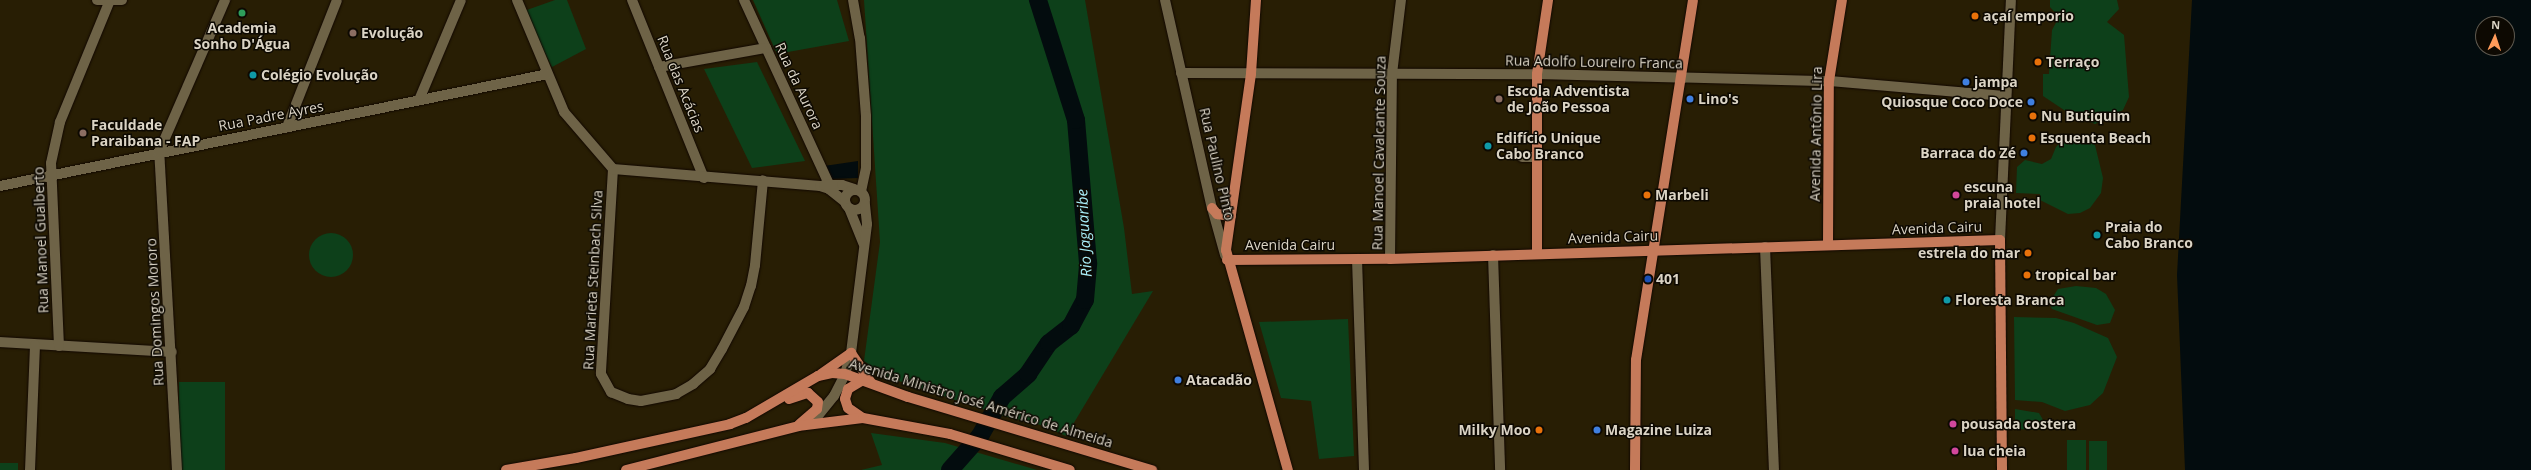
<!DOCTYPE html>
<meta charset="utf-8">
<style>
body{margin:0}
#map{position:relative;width:2531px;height:470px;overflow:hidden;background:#281e04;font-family:"Open Sans",sans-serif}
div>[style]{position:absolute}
.green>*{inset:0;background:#0d401a;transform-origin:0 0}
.round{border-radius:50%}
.water>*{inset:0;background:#030c0e}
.river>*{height:18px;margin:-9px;padding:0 9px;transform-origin:9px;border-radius:9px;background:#030c0e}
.roads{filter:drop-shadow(0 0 1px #110700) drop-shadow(0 0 1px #110700)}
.minor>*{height:10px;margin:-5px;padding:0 5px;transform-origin:5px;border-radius:5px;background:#6e6347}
.minor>.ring{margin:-5px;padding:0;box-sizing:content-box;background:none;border:10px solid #6e6347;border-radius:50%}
.major>*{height:10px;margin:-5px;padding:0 5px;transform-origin:5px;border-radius:5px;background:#c57a5a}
.dots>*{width:11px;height:11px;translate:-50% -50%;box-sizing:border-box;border:2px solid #0d0902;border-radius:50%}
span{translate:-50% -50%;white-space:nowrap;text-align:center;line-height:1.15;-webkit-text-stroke:3px #0d0902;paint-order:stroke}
.poi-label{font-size:14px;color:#dbd4c5;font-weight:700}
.left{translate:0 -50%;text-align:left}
.right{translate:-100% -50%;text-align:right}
.street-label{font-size:14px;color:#dbd4c5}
.water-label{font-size:15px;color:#a9eff9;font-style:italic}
.north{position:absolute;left:2475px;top:16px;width:40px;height:40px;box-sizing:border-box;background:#0d0902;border:1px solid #5f5a50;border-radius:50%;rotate:3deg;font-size:11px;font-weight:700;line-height:16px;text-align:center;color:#dbd4c5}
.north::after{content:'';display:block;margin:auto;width:14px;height:18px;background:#ff9b5a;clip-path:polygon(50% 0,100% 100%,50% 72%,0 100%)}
</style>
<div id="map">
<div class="green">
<div style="clip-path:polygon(555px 0,567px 0,586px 49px,552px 67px,524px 11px)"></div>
<div style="clip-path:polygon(753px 0,837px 0,849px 41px,777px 54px)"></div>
<div style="clip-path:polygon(864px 0,1085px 0,1124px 228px,1132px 294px,1153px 291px,1066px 436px,1041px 425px,1003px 416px,884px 376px,864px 361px,880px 242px)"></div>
<div style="clip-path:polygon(2050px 0,2117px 0,2119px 9px,2107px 22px,2124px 35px,2129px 97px,2123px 110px,2095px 124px,2067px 112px,2043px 96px,2043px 74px,2049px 74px,2052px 30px,2059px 17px,2050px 7px)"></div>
<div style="clip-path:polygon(757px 62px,805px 161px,752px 168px,704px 69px)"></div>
<div style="clip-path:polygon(2083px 136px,2095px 145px,2103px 178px,2101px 193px,2090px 208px,2080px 213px,2068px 214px,2040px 200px,2040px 194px,2016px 193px,2017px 167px,2025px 160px,2042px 164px,2051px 159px,2056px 147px,2065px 138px)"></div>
<div class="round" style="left:309px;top:233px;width:44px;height:44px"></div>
<div style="clip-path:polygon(2076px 286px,2096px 288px,2106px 294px,2115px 310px,2110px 323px,2097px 325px,2052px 309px,2049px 303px,2058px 289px)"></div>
<div style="clip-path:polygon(2014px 317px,2056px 318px,2074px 323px,2108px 338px,2117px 357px,2103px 393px,2090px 405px,2065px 411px,2042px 402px,2015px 400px)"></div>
<div style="clip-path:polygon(1348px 319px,1354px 456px,1319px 459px,1311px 401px,1281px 398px,1259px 322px)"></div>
<div style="left:179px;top:382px;width:46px;height:88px"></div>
<div style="clip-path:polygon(2015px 409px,2039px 413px,2046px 425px,2043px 430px,2015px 429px)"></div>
<div style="clip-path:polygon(871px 433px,945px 443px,1037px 470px,861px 470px,882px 465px)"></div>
<div style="left:2067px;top:440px;width:19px;height:30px"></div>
<div style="left:2089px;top:441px;width:18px;height:29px"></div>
<div style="left:0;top:463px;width:18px;height:7px"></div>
</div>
<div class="water">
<div style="clip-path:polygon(evenodd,2192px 0,2531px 0,2531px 470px,2185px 470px,2177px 275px,2192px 0,2483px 24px,2507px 24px,2507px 48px,2483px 48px,2483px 24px)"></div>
<div style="clip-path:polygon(858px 161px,858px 178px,830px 179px,824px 166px)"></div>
</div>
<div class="river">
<div style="left:950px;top:470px;width:45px;rotate:-48.6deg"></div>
<div style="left:980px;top:436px;width:45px;rotate:-60.6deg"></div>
<div style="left:1002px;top:397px;width:35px;rotate:-41deg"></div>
<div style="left:1028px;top:374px;width:37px;rotate:-56deg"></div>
<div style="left:1049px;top:343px;width:28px;rotate:-38deg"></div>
<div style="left:1071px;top:326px;width:30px;rotate:-62deg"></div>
<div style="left:1085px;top:300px;width:37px;rotate:-85deg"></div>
<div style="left:1088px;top:263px;width:144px;rotate:-94.8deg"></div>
<div style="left:1076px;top:120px;width:126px;rotate:-107.6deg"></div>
</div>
<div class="roads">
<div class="minor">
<div style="left:97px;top:0;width:25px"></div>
<div style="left:517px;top:0;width:121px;rotate:67.2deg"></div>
<div style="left:564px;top:112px;width:75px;rotate:49.3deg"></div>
<div style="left:632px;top:0;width:192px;rotate:68deg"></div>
<div style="left:744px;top:0;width:203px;rotate:65.2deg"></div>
<div style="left:829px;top:184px;width:5px;rotate:90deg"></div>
<div style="left:853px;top:0;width:39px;rotate:80deg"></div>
<div style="left:860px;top:38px;width:78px;rotate:85.6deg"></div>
<div style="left:866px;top:116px;width:52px;rotate:90deg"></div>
<div style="left:866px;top:168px;width:24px;rotate:102deg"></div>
<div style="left:1165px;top:0;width:213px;rotate:77.3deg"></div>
<div style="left:1212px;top:208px;width:49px;rotate:74.5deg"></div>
<div style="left:659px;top:67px;width:109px;rotate:-10.1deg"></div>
<div style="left:1181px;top:73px;width:356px;rotate:0.2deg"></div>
<div style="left:1537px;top:74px;width:292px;rotate:1.4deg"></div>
<div style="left:1829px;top:81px;width:177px;rotate:4.9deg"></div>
<div style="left:419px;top:100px;width:108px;rotate:-67.2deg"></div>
<div style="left:287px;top:127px;width:136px;rotate:-68.5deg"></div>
<div style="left:1522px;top:157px;width:15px"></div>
<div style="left:613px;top:169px;width:205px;rotate:93.4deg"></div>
<div style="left:601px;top:374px;width:21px;rotate:61deg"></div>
<div style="left:611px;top:392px;width:18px;rotate:22deg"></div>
<div style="left:628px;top:399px;width:13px;rotate:9deg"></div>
<div style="left:641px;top:401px;width:36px;rotate:-11deg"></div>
<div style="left:676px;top:394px;width:20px;rotate:-30deg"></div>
<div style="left:693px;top:384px;width:23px;rotate:-41deg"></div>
<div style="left:710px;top:369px;width:23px;rotate:-59deg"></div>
<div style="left:722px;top:349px;width:47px;rotate:-62.4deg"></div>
<div style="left:744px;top:307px;width:22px;rotate:-72deg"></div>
<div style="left:751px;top:286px;width:21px;rotate:-79deg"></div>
<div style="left:755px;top:265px;width:85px;rotate:-84.6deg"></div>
<div style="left:613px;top:169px;width:208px;rotate:4.7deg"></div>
<div style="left:820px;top:186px;width:9px;rotate:18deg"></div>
<div style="left:829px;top:189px;width:21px;rotate:39deg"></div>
<div style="left:824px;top:185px;width:18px"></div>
<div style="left:842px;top:185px;width:13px;rotate:18deg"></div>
<div style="left:0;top:186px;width:559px;rotate:-11.55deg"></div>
<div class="ring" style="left:845px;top:190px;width:10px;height:10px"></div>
<div style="left:849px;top:208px;width:38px;rotate:68deg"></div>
<div style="left:2000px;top:240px;width:240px;rotate:-87.4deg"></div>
<div style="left:1765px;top:247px;width:223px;rotate:87.7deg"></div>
<div style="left:1493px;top:255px;width:215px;rotate:88.1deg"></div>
<div style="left:1357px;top:259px;width:211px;rotate:88.1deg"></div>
<div style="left:1390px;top:259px;width:185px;rotate:-89.4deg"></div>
<div style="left:1392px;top:74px;width:75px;rotate:-83.1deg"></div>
<div style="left:0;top:342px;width:172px;rotate:3.3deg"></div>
<div style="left:59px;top:346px;width:183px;rotate:-92.5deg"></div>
<div style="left:51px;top:163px;width:42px;rotate:-77.6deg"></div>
<div style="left:60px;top:122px;width:132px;rotate:-67.7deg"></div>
<div style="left:812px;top:423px;width:35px;rotate:-51deg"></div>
<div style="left:834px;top:396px;width:25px;rotate:-63deg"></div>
<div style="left:845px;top:374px;width:22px;rotate:-74deg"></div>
<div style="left:851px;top:353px;width:130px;rotate:-82.9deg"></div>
<div style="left:867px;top:224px;width:20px;rotate:-96deg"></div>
<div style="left:30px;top:470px;width:125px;rotate:-87.7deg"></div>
<div style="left:177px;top:470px;width:319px;rotate:-93.2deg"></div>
<div style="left:159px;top:152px;width:166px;rotate:-66.5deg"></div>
</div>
<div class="major">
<div style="left:1256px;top:0;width:74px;rotate:93.9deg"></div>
<div style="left:1251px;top:74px;width:178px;rotate:98.1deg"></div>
<div style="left:1226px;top:250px;width:229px;rotate:74.3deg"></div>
<div style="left:1212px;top:208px;width:8px;rotate:50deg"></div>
<div style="left:1217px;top:214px;width:14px;rotate:8deg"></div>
<div style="left:1828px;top:245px;width:164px;rotate:-89.7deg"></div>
<div style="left:1829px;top:81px;width:82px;rotate:-80.9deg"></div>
<div style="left:1537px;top:253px;width:179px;rotate:-90deg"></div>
<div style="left:1537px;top:74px;width:75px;rotate:-81.5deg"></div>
<div style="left:1227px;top:260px;width:163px;rotate:-0.4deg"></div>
<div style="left:1390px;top:259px;width:610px;rotate:-1.78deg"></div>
<div style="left:2000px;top:240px;width:230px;rotate:89.5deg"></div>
<div style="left:821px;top:374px;width:37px;rotate:-35deg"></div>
<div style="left:851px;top:353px;width:36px;rotate:56deg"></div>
<div style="left:863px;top:380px;width:17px;rotate:149deg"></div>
<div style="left:848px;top:389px;width:10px;rotate:107deg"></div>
<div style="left:845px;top:399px;width:9px;rotate:72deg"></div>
<div style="left:848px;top:408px;width:18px;rotate:34deg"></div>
<div style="left:789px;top:399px;width:20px;rotate:-18deg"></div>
<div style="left:808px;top:393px;width:13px;rotate:42deg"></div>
<div style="left:818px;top:402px;width:7px;rotate:98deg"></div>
<div style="left:817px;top:409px;width:23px;rotate:139deg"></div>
<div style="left:506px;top:470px;width:71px;rotate:-9.7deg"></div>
<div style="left:576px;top:458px;width:158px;rotate:-12.4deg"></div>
<div style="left:730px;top:424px;width:17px;rotate:-21deg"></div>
<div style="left:746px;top:418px;width:83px;rotate:-30.3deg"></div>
<div style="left:818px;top:376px;width:14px;rotate:-12deg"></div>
<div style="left:832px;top:373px;width:13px;rotate:4deg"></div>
<div style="left:845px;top:374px;width:67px;rotate:20.1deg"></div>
<div style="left:908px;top:397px;width:255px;rotate:16.7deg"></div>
<div style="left:626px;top:470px;width:178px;rotate:-14.3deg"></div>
<div style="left:798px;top:426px;width:65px;rotate:-7deg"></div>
<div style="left:863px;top:418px;width:88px;rotate:10.4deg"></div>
<div style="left:950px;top:434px;width:125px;rotate:16.7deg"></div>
<div style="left:1635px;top:470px;width:110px;rotate:-89.5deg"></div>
<div style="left:1636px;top:360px;width:364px;rotate:-81deg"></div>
</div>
</div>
<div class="dots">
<div style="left:242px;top:13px;background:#2e9e5b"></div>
<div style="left:1975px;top:16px;background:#e8710a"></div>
<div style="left:353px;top:33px;background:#8d6e63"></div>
<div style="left:2038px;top:62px;background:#e8710a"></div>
<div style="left:253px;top:75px;background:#0f9aa8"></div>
<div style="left:1966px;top:82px;background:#3f7fe0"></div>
<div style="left:1499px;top:99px;background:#8d6e63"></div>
<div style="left:1690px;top:99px;background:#3f7fe0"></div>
<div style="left:2031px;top:102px;background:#3f7fe0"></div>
<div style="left:2033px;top:116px;background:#e8710a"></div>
<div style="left:83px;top:133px;background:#8d6e63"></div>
<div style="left:2032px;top:138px;background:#e8710a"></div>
<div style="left:1488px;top:146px;background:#0f9aa8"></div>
<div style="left:2024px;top:153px;background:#3f7fe0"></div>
<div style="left:1647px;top:195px;background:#e8710a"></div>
<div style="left:1956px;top:195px;background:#d1479c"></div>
<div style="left:2097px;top:235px;background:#0f9aa8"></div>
<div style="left:2028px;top:253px;background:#e8710a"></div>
<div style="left:2027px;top:275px;background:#e8710a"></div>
<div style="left:1648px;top:279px;background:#1a4fb4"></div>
<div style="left:1947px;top:300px;background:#0f9aa8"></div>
<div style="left:1178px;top:380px;background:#3f7fe0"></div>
<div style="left:1953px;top:424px;background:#d1479c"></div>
<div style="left:1539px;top:430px;background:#e8710a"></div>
<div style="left:1597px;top:430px;background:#3f7fe0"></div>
<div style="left:1955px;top:451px;background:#d1479c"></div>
</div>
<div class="poi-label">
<span class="left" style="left:1983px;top:16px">açaí emporio</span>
<span style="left:242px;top:36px">Academia<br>Sonho D'Água</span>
<span class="left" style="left:361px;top:33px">Evolução</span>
<span class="left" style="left:2046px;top:62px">Terraço</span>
<span class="left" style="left:261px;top:75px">Colégio Evolução</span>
<span class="left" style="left:1974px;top:82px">jampa</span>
<span class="left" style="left:1507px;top:99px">Escola Adventista<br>de João Pessoa</span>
<span class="left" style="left:1698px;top:99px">Lino's</span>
<span class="right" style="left:2023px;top:102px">Quiosque Coco Doce</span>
<span class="left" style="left:2041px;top:116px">Nu Butiquim</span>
<span class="left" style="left:91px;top:133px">Faculdade<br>Paraibana - FAP</span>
<span class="left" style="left:1496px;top:146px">Edifício Unique<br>Cabo Branco</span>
<span class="left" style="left:2040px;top:138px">Esquenta Beach</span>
<span class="right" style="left:2016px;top:153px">Barraca do Zé</span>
<span class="left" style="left:1964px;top:195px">escuna<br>praia hotel</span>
<span class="left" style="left:1655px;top:195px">Marbeli</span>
<span class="left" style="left:2105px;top:235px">Praia do<br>Cabo Branco</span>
<span class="right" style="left:2020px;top:253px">estrela do mar</span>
<span class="left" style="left:2035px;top:275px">tropical bar</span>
<span class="left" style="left:1656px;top:279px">401</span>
<span class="left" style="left:1955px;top:300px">Floresta Branca</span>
<span class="left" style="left:1186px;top:380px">Atacadão</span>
<span class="left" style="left:1961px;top:424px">pousada costera</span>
<span class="right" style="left:1531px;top:430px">Milky Moo</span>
<span class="left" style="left:1605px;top:430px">Magazine Luiza</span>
<span class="left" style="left:1963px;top:451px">lua cheia</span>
</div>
<div class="street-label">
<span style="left:1594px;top:62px;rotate:1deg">Rua Adolfo Loureiro Franca</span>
<span style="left:681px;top:84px;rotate:68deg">Rua das Acácias</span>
<span style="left:799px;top:86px;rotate:65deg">Rua da Aurora</span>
<span style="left:271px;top:116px;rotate:-11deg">Rua Padre Ayres</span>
<span style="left:1816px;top:134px;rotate:-89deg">Avenida Antônio Lira</span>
<span style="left:1379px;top:153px;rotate:-89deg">Rua Manoel Cavalcante Souza</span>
<span style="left:1217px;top:164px;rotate:77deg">Rua Paulino Pinto</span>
<span style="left:1937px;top:228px;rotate:-2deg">Avenida Cairu</span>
<span style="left:1613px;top:237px;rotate:-2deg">Avenida Cairu</span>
<span style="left:41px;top:240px;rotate:-92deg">Rua Manoel Gualberto</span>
<span style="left:1290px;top:245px">Avenida Cairu</span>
<span style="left:593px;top:280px;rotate:-87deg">Rua Marieta Steinbach Silva</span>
<span style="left:155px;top:312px;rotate:-93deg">Rua Domingos Mororo</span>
<span style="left:981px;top:403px;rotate:17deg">Avenida Ministro José Américo de Almeida</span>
</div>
<div class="water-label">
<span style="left:1084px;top:233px;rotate:-93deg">Rio Jaguaribe</span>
</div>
<div class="north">N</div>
</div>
